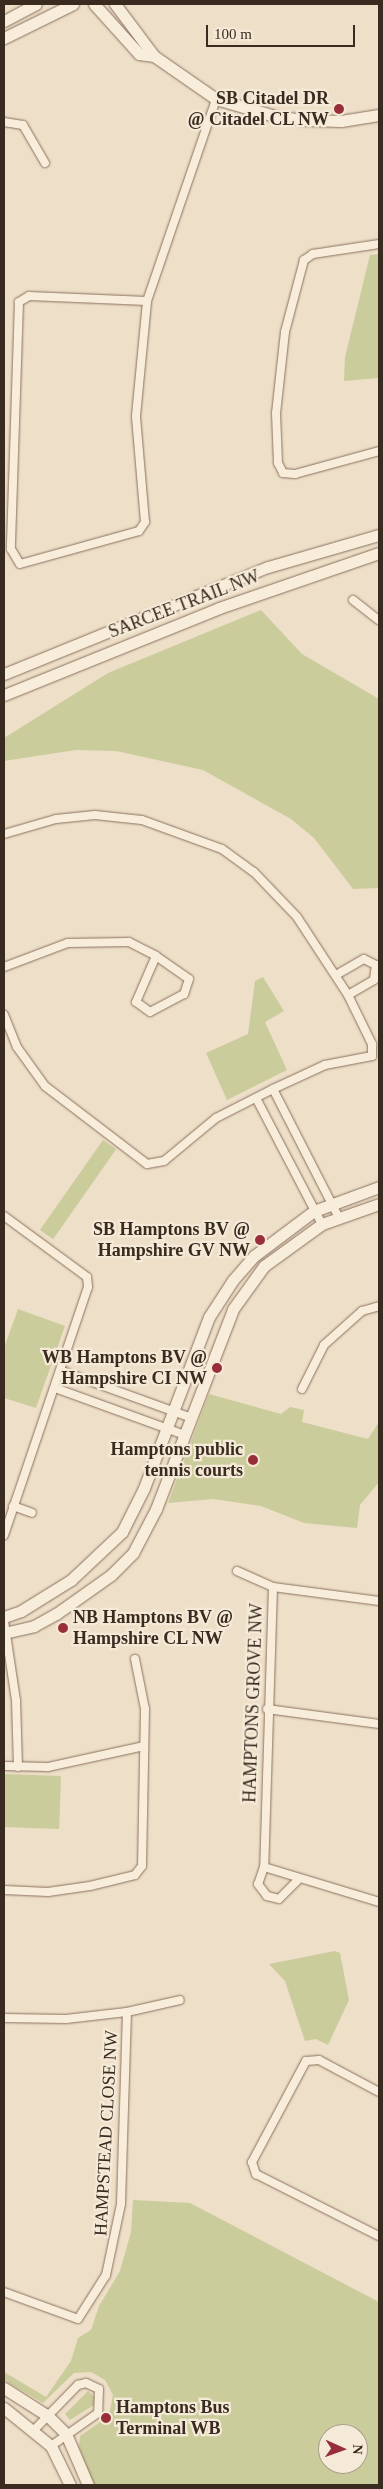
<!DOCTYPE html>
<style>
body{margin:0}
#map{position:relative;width:383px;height:2489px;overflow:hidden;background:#eedfc8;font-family:Georgia,serif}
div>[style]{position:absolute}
.green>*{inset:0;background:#cbcc9b;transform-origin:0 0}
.roads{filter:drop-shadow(0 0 1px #8a715d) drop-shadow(0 0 1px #8a715d)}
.street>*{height:8px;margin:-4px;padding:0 4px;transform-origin:4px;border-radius:4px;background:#f8eddb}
.secondary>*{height:11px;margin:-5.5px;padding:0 5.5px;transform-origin:5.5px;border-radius:5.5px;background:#f8eddb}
.dots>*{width:14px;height:14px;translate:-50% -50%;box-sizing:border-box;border:2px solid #f5ead7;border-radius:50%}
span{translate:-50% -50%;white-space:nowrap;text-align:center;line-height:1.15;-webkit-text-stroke:4.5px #f5ead7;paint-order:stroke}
.poi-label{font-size:18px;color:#3a2b20;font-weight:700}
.right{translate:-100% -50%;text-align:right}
.left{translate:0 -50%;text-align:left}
.street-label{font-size:18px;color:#3a2b20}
.frame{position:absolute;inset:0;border:5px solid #3a2b20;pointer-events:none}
.north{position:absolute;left:318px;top:2424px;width:50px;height:50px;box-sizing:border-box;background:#f5ead7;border:1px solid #aa9e8e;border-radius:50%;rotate:92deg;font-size:14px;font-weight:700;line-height:20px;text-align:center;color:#3a2b20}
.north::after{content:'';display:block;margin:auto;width:18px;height:22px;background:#982e38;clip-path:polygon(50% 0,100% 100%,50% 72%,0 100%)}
.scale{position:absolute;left:206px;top:25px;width:149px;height:22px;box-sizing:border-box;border:2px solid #3a2b20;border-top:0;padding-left:6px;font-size:15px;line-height:18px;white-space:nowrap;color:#3a2b20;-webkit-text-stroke:4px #f5ead7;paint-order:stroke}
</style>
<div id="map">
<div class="green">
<div style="clip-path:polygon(379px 254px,379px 378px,344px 381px,345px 357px,370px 255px)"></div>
<div style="clip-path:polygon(261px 610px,302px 654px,379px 699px,379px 888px,353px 889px,314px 838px,291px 819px,203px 770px,116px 751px,76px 750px,4px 761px,4px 738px,108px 673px)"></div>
<div style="clip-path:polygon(263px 977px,284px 1011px,265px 1022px,287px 1070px,227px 1100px,206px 1053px,248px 1034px,255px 981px)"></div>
<div style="left:103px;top:1140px;width:16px;height:110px;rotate:35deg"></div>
<div style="clip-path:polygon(18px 1309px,65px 1326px,36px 1408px,4px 1398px,4px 1348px)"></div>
<div style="clip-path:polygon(209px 1394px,281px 1414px,290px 1407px,304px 1410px,302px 1422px,368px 1439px,379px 1422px,379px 1482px,360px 1505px,357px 1528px,304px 1523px,261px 1506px,213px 1499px,168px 1503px)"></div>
<div style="left:61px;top:1776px;width:53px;height:57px;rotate:92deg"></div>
<div style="clip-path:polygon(335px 1951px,340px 1953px,349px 2000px,328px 2045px,316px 2039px,305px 2041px,285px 1981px,269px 1964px)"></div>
<div style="clip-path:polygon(evenodd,133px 2200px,190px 2203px,379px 2302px,379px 2485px,94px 2485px,79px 2447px,80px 2436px,109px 2416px,113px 2395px,105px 2380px,91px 2372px,74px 2373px,43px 2403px,4px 2380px,4px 2372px,46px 2397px,71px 2361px,78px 2338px,91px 2330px,99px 2306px,120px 2271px,131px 2232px,133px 2200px,328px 2434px,358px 2434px,358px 2464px,328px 2464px,328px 2434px)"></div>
<div style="clip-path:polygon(88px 2391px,95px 2397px,94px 2405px,70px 2420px,65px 2414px)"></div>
</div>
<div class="roads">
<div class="street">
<div style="left:4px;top:122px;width:19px;rotate:9deg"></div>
<div style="left:23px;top:125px;width:44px;rotate:59.9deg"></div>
<div style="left:379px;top:244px;width:67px;rotate:171.4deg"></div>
<div style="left:313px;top:254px;width:11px;rotate:146deg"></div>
<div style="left:304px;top:260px;width:74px;rotate:104.8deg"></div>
<div style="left:285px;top:332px;width:81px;rotate:96.3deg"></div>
<div style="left:276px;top:413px;width:50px;rotate:87.7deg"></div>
<div style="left:278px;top:463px;width:11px;rotate:63deg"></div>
<div style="left:283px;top:473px;width:12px;rotate:5deg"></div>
<div style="left:295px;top:474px;width:87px;rotate:-15.3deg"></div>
<div style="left:147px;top:301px;width:118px;rotate:-177.6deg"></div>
<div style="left:29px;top:296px;width:12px;rotate:149deg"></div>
<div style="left:19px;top:302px;width:247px;rotate:91.9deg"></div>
<div style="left:11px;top:549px;width:17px;rotate:59deg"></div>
<div style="left:20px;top:564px;width:123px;rotate:-15.5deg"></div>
<div style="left:139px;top:531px;width:11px;rotate:-56deg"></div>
<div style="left:145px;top:522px;width:106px;rotate:-94.9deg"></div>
<div style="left:136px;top:416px;width:116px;rotate:-84.5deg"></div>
<div style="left:147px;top:301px;width:213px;rotate:-71.1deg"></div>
<div style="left:353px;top:600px;width:33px;rotate:38deg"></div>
<div style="left:4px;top:834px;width:54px;rotate:-16.1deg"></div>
<div style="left:56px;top:819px;width:39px;rotate:-6deg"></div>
<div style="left:95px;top:815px;width:47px;rotate:6.1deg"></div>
<div style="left:142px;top:820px;width:85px;rotate:19.9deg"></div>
<div style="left:222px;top:849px;width:39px;rotate:36deg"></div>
<div style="left:254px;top:872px;width:62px;rotate:46.3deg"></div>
<div style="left:297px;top:917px;width:93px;rotate:56.8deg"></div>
<div style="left:348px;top:995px;width:55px;rotate:63.9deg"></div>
<div style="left:372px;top:1044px;width:12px;rotate:90deg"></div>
<div style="left:372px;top:1056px;width:48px;rotate:169.2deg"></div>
<div style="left:325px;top:1065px;width:57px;rotate:155.2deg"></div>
<div style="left:273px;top:1089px;width:64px;rotate:153deg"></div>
<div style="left:216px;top:1118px;width:67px;rotate:140.4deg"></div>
<div style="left:164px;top:1161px;width:17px;rotate:170deg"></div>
<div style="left:147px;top:1164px;width:128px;rotate:-142.6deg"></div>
<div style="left:45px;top:1086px;width:48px;rotate:-125.7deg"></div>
<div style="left:17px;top:1047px;width:35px;rotate:-112deg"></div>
<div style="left:4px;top:967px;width:68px;rotate:-20.6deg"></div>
<div style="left:68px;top:943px;width:61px;rotate:-0.9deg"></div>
<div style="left:129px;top:942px;width:30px;rotate:27deg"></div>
<div style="left:156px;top:956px;width:40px;rotate:34.9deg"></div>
<div style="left:189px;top:979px;width:16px;rotate:108deg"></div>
<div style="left:184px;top:994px;width:38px;rotate:152deg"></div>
<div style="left:150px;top:1012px;width:17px;rotate:-144deg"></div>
<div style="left:136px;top:1002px;width:50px;rotate:-66.5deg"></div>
<div style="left:336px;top:975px;width:32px;rotate:-30deg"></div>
<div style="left:364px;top:959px;width:13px;rotate:27deg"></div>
<div style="left:376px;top:965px;width:15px;rotate:98deg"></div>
<div style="left:374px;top:980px;width:30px;rotate:150deg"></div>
<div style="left:273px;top:1089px;width:143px;rotate:62.9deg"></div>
<div style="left:256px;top:1098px;width:142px;rotate:62.4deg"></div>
<div style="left:4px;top:1216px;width:103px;rotate:36.3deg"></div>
<div style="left:87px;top:1277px;width:10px;rotate:84deg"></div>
<div style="left:88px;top:1287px;width:262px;rotate:108.7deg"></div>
<div style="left:62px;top:1371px;width:138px;rotate:19.9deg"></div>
<div style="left:55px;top:1388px;width:138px;rotate:19.9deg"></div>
<div style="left:302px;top:1389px;width:49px;rotate:-63.4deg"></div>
<div style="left:324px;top:1345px;width:51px;rotate:-41.8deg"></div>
<div style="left:362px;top:1311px;width:18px;rotate:-16deg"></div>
<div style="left:13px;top:1506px;width:20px;rotate:20deg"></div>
<div style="left:237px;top:1571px;width:39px;rotate:24deg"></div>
<div style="left:273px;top:1587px;width:107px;rotate:7.5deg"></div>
<div style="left:273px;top:1587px;width:280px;rotate:91.8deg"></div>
<div style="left:264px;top:1867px;width:120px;rotate:16.9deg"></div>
<div style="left:4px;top:1621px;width:80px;rotate:81.4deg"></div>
<div style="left:16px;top:1700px;width:67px;rotate:88.3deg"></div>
<div style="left:267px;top:1709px;width:113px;rotate:7.6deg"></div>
<div style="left:4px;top:1766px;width:44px;rotate:1.3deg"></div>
<div style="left:48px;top:1767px;width:98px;rotate:-12.3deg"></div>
<div style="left:264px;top:1867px;width:18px;rotate:109deg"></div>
<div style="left:258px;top:1884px;width:15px;rotate:53deg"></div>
<div style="left:267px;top:1896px;width:12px;rotate:14deg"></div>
<div style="left:279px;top:1899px;width:28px;rotate:-45deg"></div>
<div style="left:4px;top:1890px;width:44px;rotate:2.6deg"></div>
<div style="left:48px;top:1892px;width:42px;rotate:-8.1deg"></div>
<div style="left:90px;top:1886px;width:46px;rotate:-13.7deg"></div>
<div style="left:135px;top:1875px;width:11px;rotate:-52deg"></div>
<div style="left:142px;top:1866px;width:157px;rotate:-88.9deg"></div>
<div style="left:145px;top:1709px;width:51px;rotate:-101.3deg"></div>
<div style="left:127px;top:2012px;width:54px;rotate:-12.8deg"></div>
<div style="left:4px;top:2018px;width:62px;rotate:0.9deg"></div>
<div style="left:66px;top:2019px;width:61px;rotate:-6.5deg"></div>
<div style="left:127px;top:2012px;width:192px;rotate:91.8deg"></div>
<div style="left:121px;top:2204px;width:73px;rotate:101.9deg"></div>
<div style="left:106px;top:2275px;width:52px;rotate:122.5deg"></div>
<div style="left:78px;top:2319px;width:79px;rotate:-160deg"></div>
<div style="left:379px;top:2092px;width:68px;rotate:-151.9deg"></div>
<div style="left:319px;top:2060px;width:13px;rotate:176deg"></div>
<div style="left:306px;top:2061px;width:115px;rotate:118.1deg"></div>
<div style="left:252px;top:2162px;width:13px;rotate:72deg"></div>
<div style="left:256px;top:2174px;width:138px;rotate:26.8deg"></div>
<div style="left:35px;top:2429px;width:62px;rotate:-45.7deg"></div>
<div style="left:78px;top:2385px;width:8px;rotate:-14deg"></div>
<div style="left:86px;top:2383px;width:14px;rotate:25deg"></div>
<div style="left:99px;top:2389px;width:24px;rotate:92deg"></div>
<div style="left:98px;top:2413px;width:57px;rotate:144.9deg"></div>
</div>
<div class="secondary">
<div style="left:94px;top:4px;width:67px;rotate:48deg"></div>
<div style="left:139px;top:54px;width:15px;rotate:8deg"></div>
<div style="left:154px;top:56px;width:75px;rotate:34.7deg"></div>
<div style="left:216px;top:99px;width:65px;rotate:16.2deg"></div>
<div style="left:278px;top:117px;width:31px;rotate:6deg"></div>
<div style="left:309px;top:120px;width:32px;rotate:2deg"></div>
<div style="left:341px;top:121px;width:38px;rotate:-9deg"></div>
<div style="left:115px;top:4px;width:65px;rotate:53.1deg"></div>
<div style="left:4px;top:21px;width:36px;rotate:-28deg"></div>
<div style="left:4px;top:38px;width:77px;rotate:-26.2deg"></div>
<div style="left:4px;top:674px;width:285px;rotate:-22.1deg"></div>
<div style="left:268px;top:567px;width:116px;rotate:-16.1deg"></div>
<div style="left:4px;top:695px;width:232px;rotate:-22deg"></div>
<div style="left:219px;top:608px;width:169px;rotate:-19deg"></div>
<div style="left:4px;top:1617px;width:18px;rotate:-19deg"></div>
<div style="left:21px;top:1611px;width:59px;rotate:-31.8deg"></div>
<div style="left:71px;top:1580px;width:70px;rotate:-43.3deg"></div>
<div style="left:122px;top:1532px;width:49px;rotate:-63.4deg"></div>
<div style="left:144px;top:1488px;width:183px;rotate:-69.2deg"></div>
<div style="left:209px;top:1317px;width:44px;rotate:-57deg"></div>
<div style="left:233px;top:1280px;width:32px;rotate:-49deg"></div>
<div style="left:254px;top:1256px;width:75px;rotate:-36.9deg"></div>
<div style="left:314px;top:1211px;width:69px;rotate:-20.3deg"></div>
<div style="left:4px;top:1633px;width:31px;rotate:-13deg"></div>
<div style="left:34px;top:1626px;width:25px;rotate:-29deg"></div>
<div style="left:56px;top:1614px;width:67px;rotate:-35.3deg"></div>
<div style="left:111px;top:1575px;width:31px;rotate:-45deg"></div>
<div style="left:133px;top:1553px;width:50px;rotate:-62.4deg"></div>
<div style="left:156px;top:1509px;width:214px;rotate:-68.9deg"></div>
<div style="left:233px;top:1309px;width:53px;rotate:-54.2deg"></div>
<div style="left:264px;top:1266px;width:72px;rotate:-35.9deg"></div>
<div style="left:322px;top:1224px;width:60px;rotate:-19.3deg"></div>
<div style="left:4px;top:2388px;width:52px;rotate:32.5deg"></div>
<div style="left:48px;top:2416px;width:25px;rotate:45deg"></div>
<div style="left:66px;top:2434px;width:56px;rotate:66.7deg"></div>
<div style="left:4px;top:2408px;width:60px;rotate:39deg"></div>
<div style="left:51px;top:2446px;width:43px;rotate:64deg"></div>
</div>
</div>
<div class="dots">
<div style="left:339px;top:109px;background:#982e38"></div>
<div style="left:260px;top:1240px;background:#982e38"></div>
<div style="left:217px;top:1368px;background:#982e38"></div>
<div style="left:253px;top:1460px;background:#982e38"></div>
<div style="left:63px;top:1628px;background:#982e38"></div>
<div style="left:106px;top:2418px;background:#982e38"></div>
</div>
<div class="poi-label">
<span class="right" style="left:329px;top:109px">SB Citadel DR<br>@ Citadel CL NW</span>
<span class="right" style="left:250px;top:1240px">SB Hamptons BV @<br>Hampshire GV NW</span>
<span class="right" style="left:207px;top:1368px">WB Hamptons BV @<br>Hampshire CI NW</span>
<span class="right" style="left:243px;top:1460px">Hamptons public<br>tennis courts</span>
<span class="left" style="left:73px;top:1628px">NB Hamptons BV @<br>Hampshire CL NW</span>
<span class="left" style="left:116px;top:2418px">Hamptons Bus<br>Terminal WB</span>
</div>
<div class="street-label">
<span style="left:184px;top:604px;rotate:-21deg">SARCEE TRAIL NW</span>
<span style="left:253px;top:1703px;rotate:-88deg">HAMPTONS GROVE NW</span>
<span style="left:106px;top:2133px;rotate:-87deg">HAMPSTEAD CLOSE NW</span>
</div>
<div class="frame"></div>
<div class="north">N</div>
<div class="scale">100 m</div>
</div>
